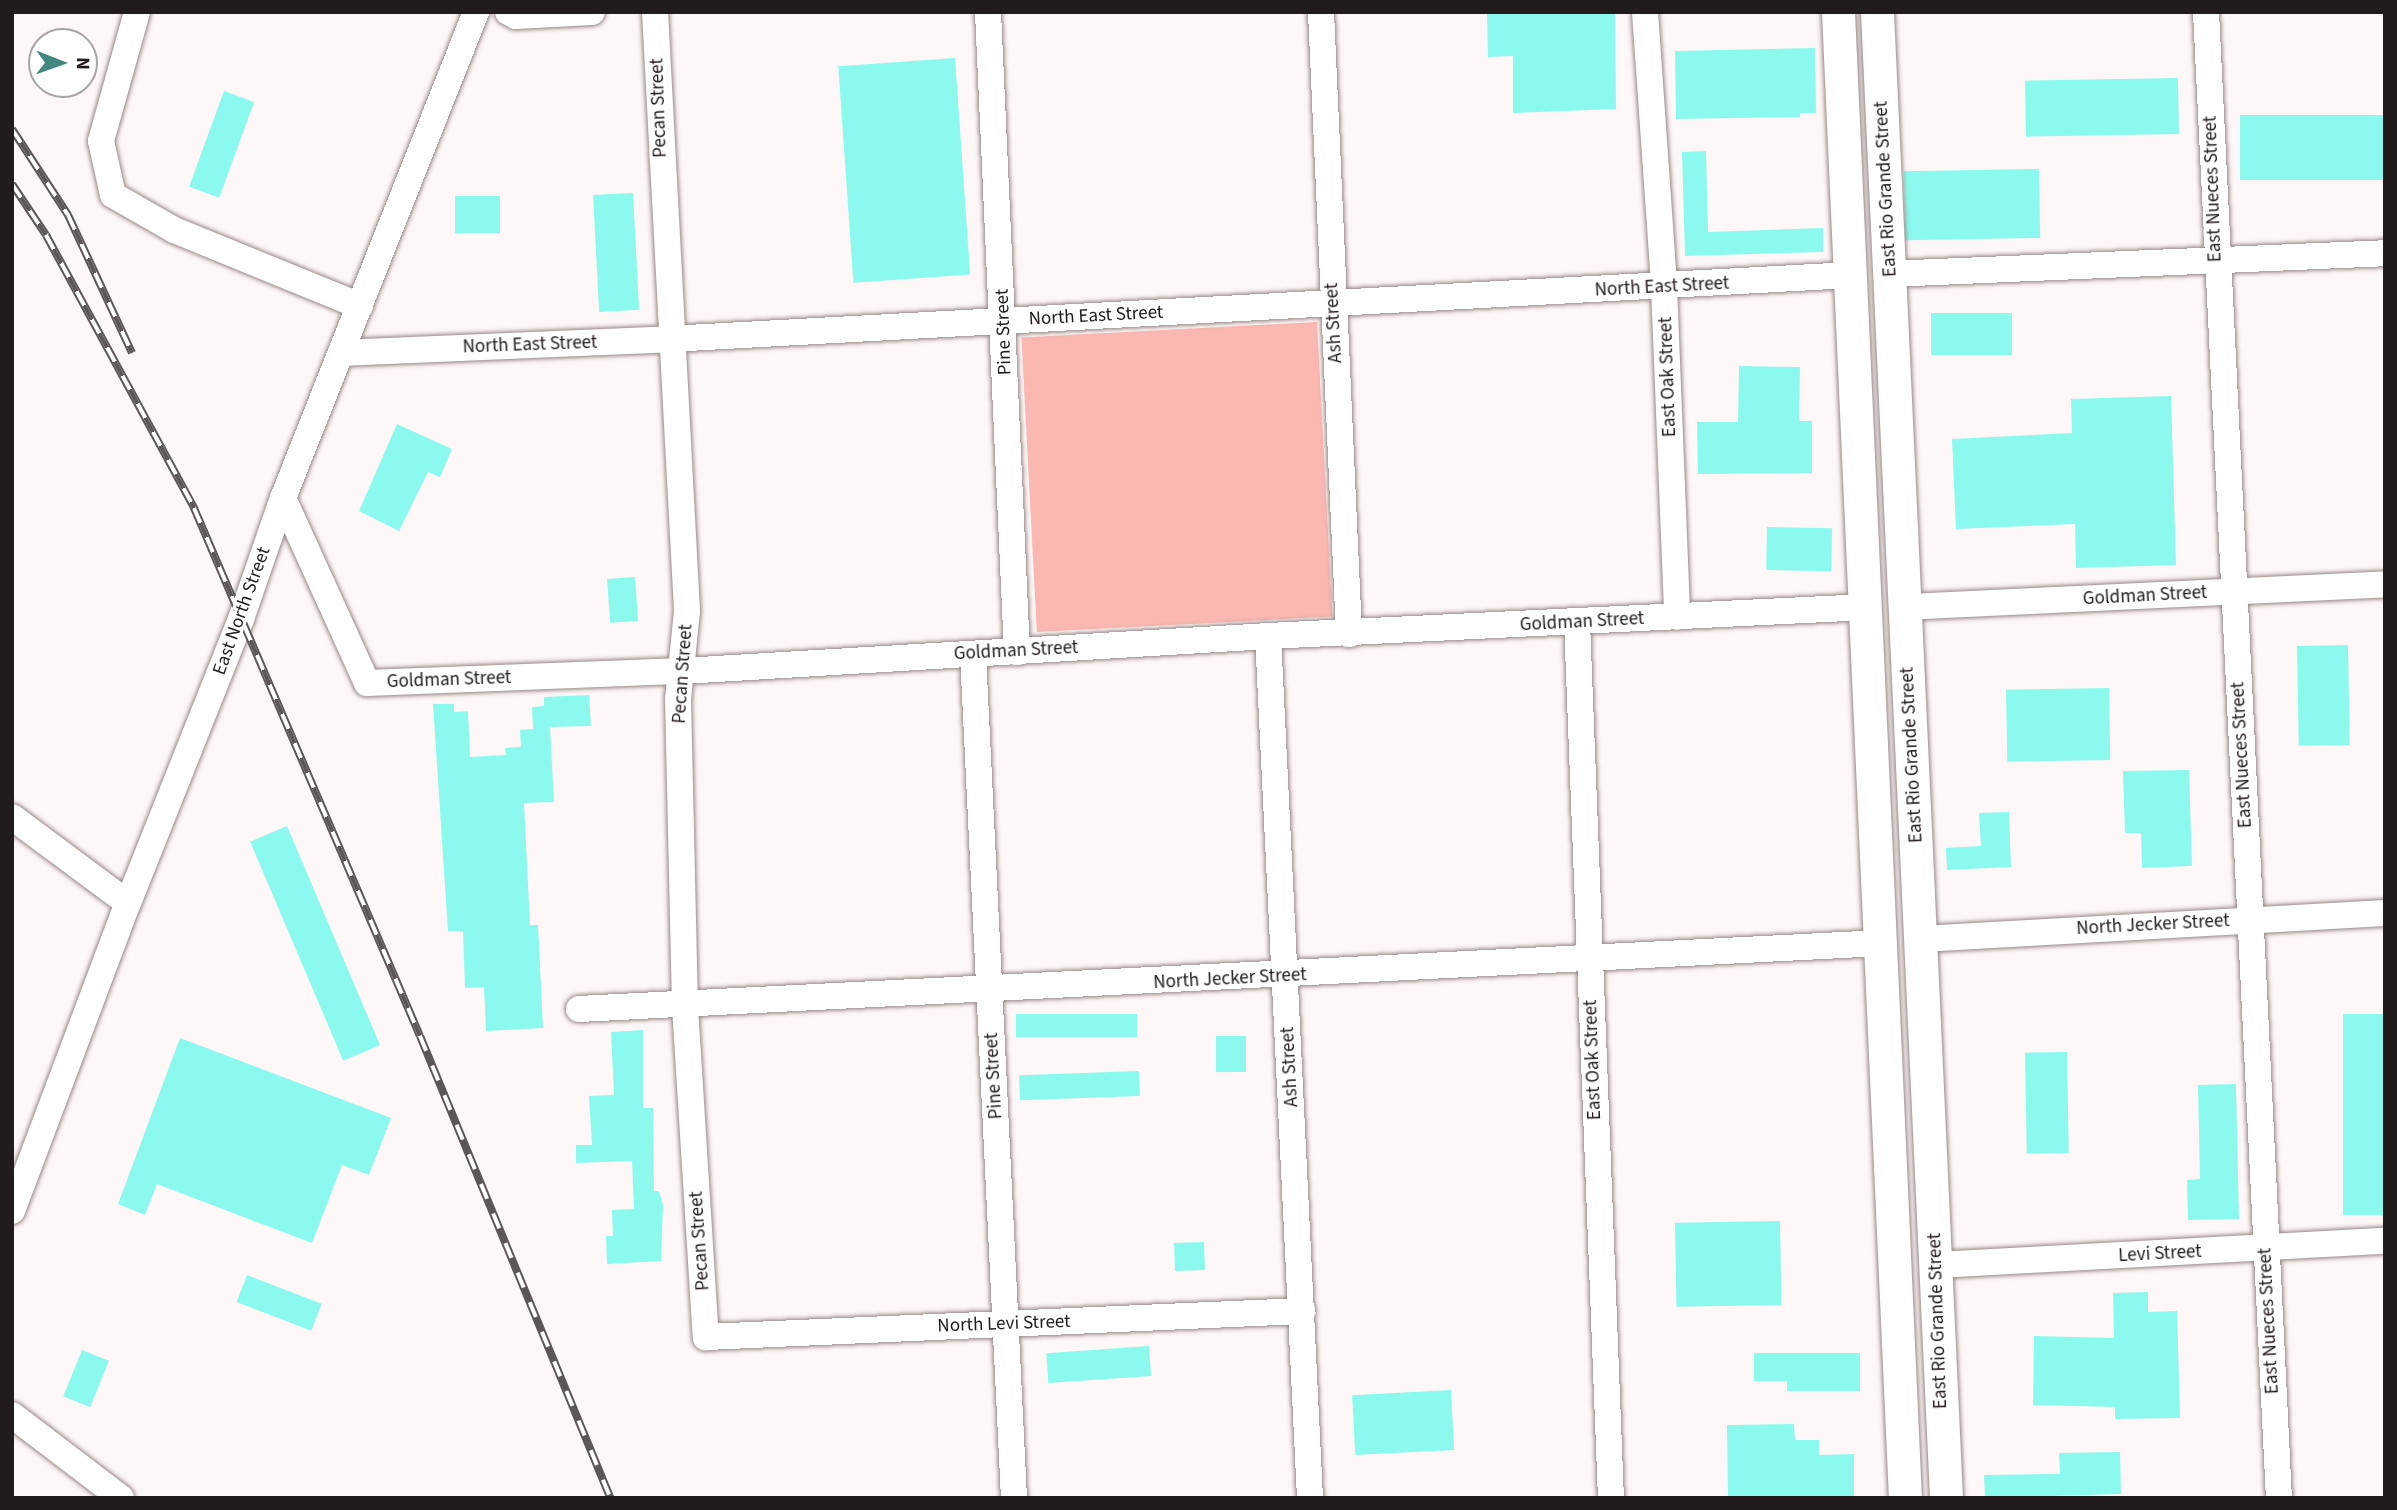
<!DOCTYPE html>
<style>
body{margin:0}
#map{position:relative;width:2397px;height:1510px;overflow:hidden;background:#fef7f7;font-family:"Source Sans 3",sans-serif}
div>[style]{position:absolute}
.green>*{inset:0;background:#fbb7b2;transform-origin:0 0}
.building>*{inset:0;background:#8bf9ee;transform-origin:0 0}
.roads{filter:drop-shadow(0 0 2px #978887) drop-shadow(0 0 2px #978887)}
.minor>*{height:26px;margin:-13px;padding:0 13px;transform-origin:13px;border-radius:13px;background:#fff}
.major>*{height:33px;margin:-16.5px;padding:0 16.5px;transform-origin:16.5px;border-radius:16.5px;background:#fff}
.rail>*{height:8px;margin-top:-4px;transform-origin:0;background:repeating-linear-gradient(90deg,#fff 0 16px,#5c5656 0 32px);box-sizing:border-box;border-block:2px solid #5c5656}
span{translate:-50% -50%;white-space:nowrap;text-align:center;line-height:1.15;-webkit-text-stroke:6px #fff;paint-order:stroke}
.street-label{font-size:19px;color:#211b1b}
.frame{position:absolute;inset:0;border:14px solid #211b1b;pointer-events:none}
.north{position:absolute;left:28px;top:28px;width:70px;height:70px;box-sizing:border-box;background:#fff;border:2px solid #a6a4a4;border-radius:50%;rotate:91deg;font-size:19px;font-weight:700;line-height:28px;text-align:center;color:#211b1b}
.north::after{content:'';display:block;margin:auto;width:24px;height:32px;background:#418780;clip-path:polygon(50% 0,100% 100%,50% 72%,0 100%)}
</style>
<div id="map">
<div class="green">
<div style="left:1317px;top:322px;width:295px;height:296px;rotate:87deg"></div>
</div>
<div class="building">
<div style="clip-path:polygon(1487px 12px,1615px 12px,1616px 109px,1513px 113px,1513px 56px,1488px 57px)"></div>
<div style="clip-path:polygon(1815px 48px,1816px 113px,1800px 113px,1800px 117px,1676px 119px,1675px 51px)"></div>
<div style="left:955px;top:58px;width:217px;height:117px;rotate:86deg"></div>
<div style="left:2178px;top:78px;width:56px;height:153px;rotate:89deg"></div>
<div style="left:224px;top:91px;width:32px;height:102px;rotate:20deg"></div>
<div style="left:2385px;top:115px;width:65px;height:145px;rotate:90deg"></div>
<div style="clip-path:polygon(1706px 151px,1708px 232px,1823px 228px,1823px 252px,1685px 256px,1682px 152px)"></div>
<div style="left:2039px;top:169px;width:69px;height:135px;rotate:89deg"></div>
<div style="left:633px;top:193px;width:117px;height:40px;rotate:87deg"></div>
<div style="left:455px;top:196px;width:45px;height:37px"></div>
<div style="left:1931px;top:313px;width:81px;height:42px"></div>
<div style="clip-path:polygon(1739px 366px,1800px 367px,1799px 421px,1812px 421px,1812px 473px,1698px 474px,1697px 422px,1738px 422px)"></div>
<div style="clip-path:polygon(2171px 396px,2176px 565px,2076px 568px,2075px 524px,1956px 529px,1952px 439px,2072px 433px,2071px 399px)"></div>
<div style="clip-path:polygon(397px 424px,452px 449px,440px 477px,428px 472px,399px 531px,359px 511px)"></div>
<div style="left:1767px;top:527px;width:65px;height:43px;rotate:1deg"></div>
<div style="left:635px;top:577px;width:44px;height:28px;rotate:86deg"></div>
<div style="left:2348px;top:645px;width:100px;height:51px;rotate:89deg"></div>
<div style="left:2109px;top:688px;width:72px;height:103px;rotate:89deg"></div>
<div style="clip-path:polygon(589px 695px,591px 726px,550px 727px,554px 802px,524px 803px,530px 925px,538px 925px,543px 1028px,486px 1031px,484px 987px,465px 988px,463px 931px,448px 931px,433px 704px,454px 704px,454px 712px,468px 711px,470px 757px,506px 755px,505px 748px,521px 747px,520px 730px,533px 729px,532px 707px,544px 706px,544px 697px)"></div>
<div style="clip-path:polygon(2189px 770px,2192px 866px,2142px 868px,2141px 833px,2125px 833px,2123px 771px)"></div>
<div style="clip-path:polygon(2009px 812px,2011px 867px,1947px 870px,1946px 848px,1981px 846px,1979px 813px)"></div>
<div style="left:287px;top:826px;width:238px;height:40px;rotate:67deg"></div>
<div style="left:1137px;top:1014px;width:23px;height:121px;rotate:90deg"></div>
<div style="left:2385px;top:1014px;width:201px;height:42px;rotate:90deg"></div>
<div style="clip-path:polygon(643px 1030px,643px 1108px,653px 1108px,654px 1191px,659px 1191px,663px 1205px,661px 1261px,607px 1264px,606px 1236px,613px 1236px,612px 1210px,634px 1209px,632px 1161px,576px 1163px,576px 1145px,592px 1145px,589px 1096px,614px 1095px,611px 1032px)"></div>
<div style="left:1216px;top:1036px;width:30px;height:36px"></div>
<div style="clip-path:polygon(180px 1038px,391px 1118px,369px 1175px,342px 1165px,312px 1243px,157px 1184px,145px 1215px,118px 1204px)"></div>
<div style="left:2067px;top:1052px;width:101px;height:42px;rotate:89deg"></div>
<div style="left:1139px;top:1071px;width:25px;height:120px;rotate:88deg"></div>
<div style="clip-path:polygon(2236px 1084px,2239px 1219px,2188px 1220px,2187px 1180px,2200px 1179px,2198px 1085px)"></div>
<div style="left:1780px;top:1221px;width:84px;height:105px;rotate:89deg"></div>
<div style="left:1204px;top:1242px;width:28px;height:30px;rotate:88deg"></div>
<div style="left:247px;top:1275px;width:80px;height:29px;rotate:21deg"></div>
<div style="clip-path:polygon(2148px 1292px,2148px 1312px,2177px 1311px,2180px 1418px,2115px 1419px,2115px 1407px,2033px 1405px,2034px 1336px,2114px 1338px,2113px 1293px)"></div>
<div style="left:1149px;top:1346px;width:30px;height:103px;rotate:86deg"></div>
<div style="left:82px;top:1350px;width:29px;height:50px;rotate:22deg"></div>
<div style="clip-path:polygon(1754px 1353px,1860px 1353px,1860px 1391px,1787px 1391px,1787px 1381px,1754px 1381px)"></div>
<div style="left:1451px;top:1390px;width:60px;height:99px;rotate:87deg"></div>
<div style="clip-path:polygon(1794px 1424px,1795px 1440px,1819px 1440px,1819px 1455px,1854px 1454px,1854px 1498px,1728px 1498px,1727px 1425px)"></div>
<div style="clip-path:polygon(2120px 1452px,2121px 1494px,1985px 1498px,1984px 1475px,2060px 1474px,2059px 1453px)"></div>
</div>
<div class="roads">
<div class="minor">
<div style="left:137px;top:12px;width:134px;rotate:105.6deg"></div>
<div style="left:101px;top:141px;width:55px;rotate:77.5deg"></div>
<div style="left:113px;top:195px;width:70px;rotate:29.8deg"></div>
<div style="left:174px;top:230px;width:201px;rotate:22.2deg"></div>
<div style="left:508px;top:12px;width:9px;rotate:27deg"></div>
<div style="left:516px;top:16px;width:76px;rotate:-3deg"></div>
<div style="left:655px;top:12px;width:600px;rotate:86.94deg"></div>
<div style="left:687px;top:611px;width:88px;rotate:95.8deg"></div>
<div style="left:678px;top:699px;width:308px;rotate:88.7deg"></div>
<div style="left:685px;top:1007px;width:331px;rotate:86.4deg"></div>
<div style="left:706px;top:1337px;width:597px;rotate:-2.5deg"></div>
<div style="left:988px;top:12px;width:641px;rotate:87.41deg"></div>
<div style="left:1321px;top:12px;width:623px;rotate:87.42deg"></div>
<div style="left:1645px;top:12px;width:276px;rotate:86deg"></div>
<div style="left:1664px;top:287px;width:330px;rotate:87.7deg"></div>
<div style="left:2206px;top:12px;width:1488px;rotate:87.19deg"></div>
<div style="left:1889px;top:274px;width:496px;rotate:-2.4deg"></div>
<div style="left:341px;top:353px;width:328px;rotate:-2.4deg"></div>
<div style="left:669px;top:339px;width:1184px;rotate:-3.1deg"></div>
<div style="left:283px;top:498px;width:203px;rotate:65.6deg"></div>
<div style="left:367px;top:683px;width:316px;rotate:-2.2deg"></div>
<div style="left:683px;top:671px;width:586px;rotate:-3.42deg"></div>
<div style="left:1268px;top:636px;width:600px;rotate:-2.77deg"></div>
<div style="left:1905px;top:607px;width:481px;rotate:-2.7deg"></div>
<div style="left:1577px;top:622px;width:877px;rotate:87.78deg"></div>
<div style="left:1268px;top:636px;width:863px;rotate:87.21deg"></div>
<div style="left:973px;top:654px;width:845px;rotate:87.22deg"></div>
<div style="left:12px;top:817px;width:144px;rotate:36.6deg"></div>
<div style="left:1921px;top:939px;width:465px;rotate:-3.2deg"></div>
<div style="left:579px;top:1009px;width:1304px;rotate:-2.9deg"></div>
<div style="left:12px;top:1211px;width:329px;rotate:-69.4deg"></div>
<div style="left:128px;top:903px;width:306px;rotate:-68.3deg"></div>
<div style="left:241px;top:619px;width:128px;rotate:-70.9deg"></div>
<div style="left:283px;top:498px;width:523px;rotate:-68.34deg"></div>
<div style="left:1936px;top:1265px;width:450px;rotate:-3.1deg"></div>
<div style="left:12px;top:1415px;width:137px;rotate:37.3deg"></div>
</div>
<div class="major">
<div style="left:1838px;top:12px;width:1488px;rotate:87.42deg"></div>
<div style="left:1877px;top:12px;width:1488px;rotate:87.34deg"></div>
</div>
</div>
<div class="rail">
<div style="left:12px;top:129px;width:103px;rotate:56.9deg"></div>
<div style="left:68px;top:215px;width:152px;rotate:65.1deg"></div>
<div style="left:12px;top:184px;width:61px;rotate:56.3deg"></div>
<div style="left:46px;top:235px;width:311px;rotate:61.5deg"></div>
<div style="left:194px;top:508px;width:574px;rotate:66.83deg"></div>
<div style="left:420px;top:1036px;width:500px;rotate:67.6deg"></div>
</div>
<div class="street-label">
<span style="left:659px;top:108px;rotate:-92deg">Pecan Street</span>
<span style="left:1886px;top:189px;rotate:-93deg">East Rio Grande Street</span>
<span style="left:2213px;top:189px;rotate:-92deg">East Nueces Street</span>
<span style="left:1662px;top:287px;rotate:-3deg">North East Street</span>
<span style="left:1096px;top:316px;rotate:-3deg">North East Street</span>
<span style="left:1334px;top:323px;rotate:-93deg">Ash Street</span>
<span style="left:1004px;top:332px;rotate:-92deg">Pine Street</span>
<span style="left:530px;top:345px;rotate:-2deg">North East Street</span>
<span style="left:1668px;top:377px;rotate:-92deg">East Oak Street</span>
<span style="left:2145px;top:596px;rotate:-3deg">Goldman Street</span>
<span style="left:242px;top:611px;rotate:-70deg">East North Street</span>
<span style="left:1582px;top:622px;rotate:-3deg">Goldman Street</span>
<span style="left:1016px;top:651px;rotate:-3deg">Goldman Street</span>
<span style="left:683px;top:674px;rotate:-86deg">Pecan Street</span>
<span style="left:449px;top:680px;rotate:-2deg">Goldman Street</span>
<span style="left:1912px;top:755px;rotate:-93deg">East Rio Grande Street</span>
<span style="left:2242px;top:755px;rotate:-93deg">East Nueces Street</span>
<span style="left:2153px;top:925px;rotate:-3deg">North Jecker Street</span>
<span style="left:1230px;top:979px;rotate:-3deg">North Jecker Street</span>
<span style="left:1593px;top:1060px;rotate:-92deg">East Oak Street</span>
<span style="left:1290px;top:1067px;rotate:-93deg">Ash Street</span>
<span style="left:994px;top:1076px;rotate:-93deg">Pine Street</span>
<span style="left:700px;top:1241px;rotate:-94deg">Pecan Street</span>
<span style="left:2160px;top:1254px;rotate:-3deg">Levi Street</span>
<span style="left:1938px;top:1321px;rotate:-92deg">East Rio Grande Street</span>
<span style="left:2269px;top:1321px;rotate:-93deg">East Nueces Street</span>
<span style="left:1004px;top:1324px;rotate:-2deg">North Levi Street</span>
</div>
<div class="frame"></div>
<div class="north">N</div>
</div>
